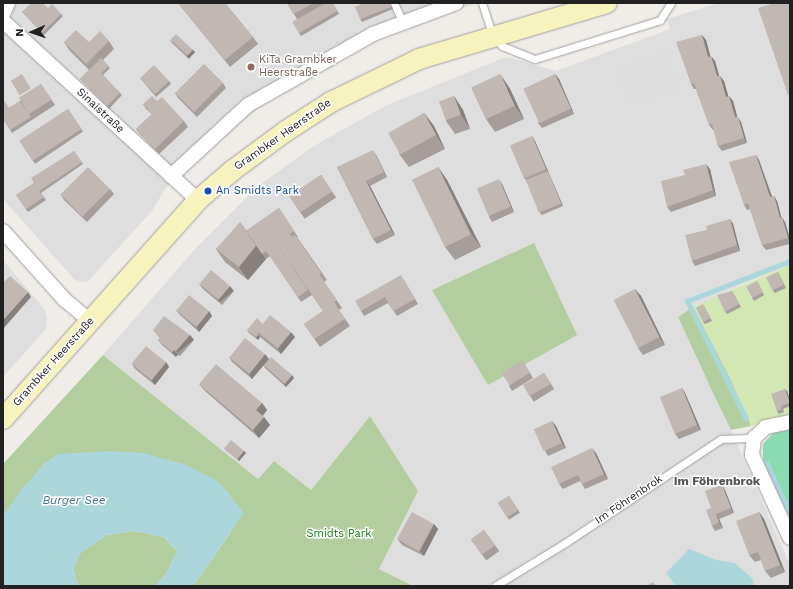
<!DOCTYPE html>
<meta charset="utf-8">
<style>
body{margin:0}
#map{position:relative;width:793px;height:589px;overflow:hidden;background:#f0ece8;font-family:"Work Sans",sans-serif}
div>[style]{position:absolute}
.residential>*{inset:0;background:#dfdede}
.grass>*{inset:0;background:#d2e7b1}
.forest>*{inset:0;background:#b2ce9f}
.pitch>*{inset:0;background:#8adbb2}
.parking>*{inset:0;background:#ddd;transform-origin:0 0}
.water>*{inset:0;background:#abd6dc}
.stream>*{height:4.5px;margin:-2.25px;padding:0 2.25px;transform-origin:2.25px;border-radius:2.25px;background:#abd6dc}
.roads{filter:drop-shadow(0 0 1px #a2a2a2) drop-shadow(0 0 1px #a2a2a2)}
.lane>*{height:7px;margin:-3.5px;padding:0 3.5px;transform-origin:3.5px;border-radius:3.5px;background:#fff}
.street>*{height:14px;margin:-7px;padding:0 7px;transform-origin:7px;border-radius:7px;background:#fff}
.secondary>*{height:20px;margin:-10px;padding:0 10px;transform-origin:10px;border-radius:10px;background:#f7f3bf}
.wall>*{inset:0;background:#a69e9b;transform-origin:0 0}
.shaded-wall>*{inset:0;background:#87817e;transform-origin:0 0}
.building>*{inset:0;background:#c1b8b4;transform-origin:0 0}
.dots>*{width:11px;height:11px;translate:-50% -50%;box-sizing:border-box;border:2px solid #fff;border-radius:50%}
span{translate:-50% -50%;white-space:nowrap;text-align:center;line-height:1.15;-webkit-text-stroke:3px #fff;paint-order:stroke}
.education-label{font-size:11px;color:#785e54}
.left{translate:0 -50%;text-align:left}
.street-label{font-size:11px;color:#212121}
.transit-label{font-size:11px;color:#164399}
.park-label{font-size:11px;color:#167c12}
.neighbourhood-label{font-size:12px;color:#545454;font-weight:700}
.water-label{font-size:12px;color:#477895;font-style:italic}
.frame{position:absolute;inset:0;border:4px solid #212121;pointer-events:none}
.north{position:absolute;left:12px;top:12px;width:40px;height:40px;-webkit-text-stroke:3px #fff;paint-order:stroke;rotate:268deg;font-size:11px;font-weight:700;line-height:16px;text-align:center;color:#212121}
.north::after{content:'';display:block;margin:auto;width:14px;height:18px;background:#212121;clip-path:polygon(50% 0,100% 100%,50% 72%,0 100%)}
</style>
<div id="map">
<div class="residential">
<div style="clip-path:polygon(3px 3px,479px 3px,437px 15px,374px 40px,300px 80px,251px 114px,165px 189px,152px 211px,88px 281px,80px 282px,74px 279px,3px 199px)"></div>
<div style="clip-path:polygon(719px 3px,790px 3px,790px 265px,741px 285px,678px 317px,731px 430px,790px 565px,790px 586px,413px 586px,379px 569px,418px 491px,370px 416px,311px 490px,274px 461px,258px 479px,103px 355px,195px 249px,257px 187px,312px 147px,387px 105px,506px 57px,556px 71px,670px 29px,667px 19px)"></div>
<div style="clip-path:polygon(3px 260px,45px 310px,47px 318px,46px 329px,3px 377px)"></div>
</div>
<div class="grass">
<div style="clip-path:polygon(790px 265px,790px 415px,751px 426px,730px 378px,693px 307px)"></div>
</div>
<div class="forest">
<div style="clip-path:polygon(534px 243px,577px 335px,488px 385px,432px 290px)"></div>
<div style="clip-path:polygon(693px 307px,730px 378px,751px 426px,731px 430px,715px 397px,678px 317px)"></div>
<div style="clip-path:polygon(103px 355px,258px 479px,274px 461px,311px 490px,370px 416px,418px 491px,379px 569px,413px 586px,193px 586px,231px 532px,76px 454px,59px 454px,44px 464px,3px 516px,3px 464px)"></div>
<div style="clip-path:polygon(134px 531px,164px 537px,177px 551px,166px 574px,155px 586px,78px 586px,73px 568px,81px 552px,107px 535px)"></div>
</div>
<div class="pitch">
<div style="clip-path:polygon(790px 429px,790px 518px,763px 459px,763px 444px,773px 433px)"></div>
</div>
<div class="parking">
<div style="left:667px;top:48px;width:45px;height:57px;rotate:72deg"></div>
</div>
<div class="water">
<div style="clip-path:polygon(111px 451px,143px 453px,187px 465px,219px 482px,244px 513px,193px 586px,155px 586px,166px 574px,177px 551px,164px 537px,134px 531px,107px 535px,81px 552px,73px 568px,78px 586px,3px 586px,3px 516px,22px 489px,44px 464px,59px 454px)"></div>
<div style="clip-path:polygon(689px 549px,716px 560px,735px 563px,753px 579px,754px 586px,676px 586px,666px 573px)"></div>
</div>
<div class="stream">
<div style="left:746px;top:419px;width:132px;rotate:-116.6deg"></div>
<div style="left:687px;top:301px;width:110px;rotate:-21.2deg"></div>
<div style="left:767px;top:463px;width:55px;rotate:65.3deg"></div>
</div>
<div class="roads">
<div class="lane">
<div style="left:394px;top:3px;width:20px;rotate:66deg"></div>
<div style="left:482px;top:3px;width:35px;rotate:72deg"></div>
<div style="left:493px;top:36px;width:13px;rotate:48deg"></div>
<div style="left:502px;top:46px;width:35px;rotate:22deg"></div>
<div style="left:535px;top:59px;width:131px;rotate:-17.3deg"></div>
<div style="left:660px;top:20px;width:20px;rotate:-57deg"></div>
<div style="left:495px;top:586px;width:82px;rotate:-31.6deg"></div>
<div style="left:565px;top:543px;width:187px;rotate:-33.7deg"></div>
<div style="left:721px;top:439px;width:33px;rotate:-2deg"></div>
</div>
<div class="street">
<div style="left:3px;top:14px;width:12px;rotate:-66deg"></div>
<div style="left:3px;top:21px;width:265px;rotate:42.6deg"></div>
<div style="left:171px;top:176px;width:105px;rotate:-42.7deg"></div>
<div style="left:248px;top:105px;width:144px;rotate:-29.6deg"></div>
<div style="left:373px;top:34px;width:89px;rotate:-20.5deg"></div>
<div style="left:3px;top:231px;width:93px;rotate:48.1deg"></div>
<div style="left:65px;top:300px;width:34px;rotate:40deg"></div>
<div style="left:790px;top:422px;width:25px;rotate:168deg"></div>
<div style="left:766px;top:427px;width:16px;rotate:137deg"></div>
<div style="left:754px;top:438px;width:17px;rotate:97deg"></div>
<div style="left:752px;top:455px;width:91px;rotate:65.4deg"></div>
</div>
<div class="secondary">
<div style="left:3px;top:419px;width:293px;rotate:-48.3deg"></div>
<div style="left:198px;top:200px;width:46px;rotate:-40.6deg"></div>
<div style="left:233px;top:170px;width:66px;rotate:-36.3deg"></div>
<div style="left:286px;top:131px;width:54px;rotate:-32.8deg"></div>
<div style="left:331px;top:102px;width:98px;rotate:-26deg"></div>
<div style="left:419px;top:59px;width:196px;rotate:-16.6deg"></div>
</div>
</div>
<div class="wall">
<div style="clip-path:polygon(178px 3px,225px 3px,253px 37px,258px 44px,230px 67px)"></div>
<div style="clip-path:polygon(287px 3px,333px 3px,339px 14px,301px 36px,299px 33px,297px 19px)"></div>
<div style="clip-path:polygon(390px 3px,393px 9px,362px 22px,360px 19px)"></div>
<div style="clip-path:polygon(48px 8px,61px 14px,63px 16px,44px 35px,22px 12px)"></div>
<div style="clip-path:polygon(702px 35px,706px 40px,710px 56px,715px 61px,719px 76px,720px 76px,724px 81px,728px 96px,729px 96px,733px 101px,737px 117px,741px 122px,747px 143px,722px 151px,718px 146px,714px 130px,713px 130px,709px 125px,696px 89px,694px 89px,691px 84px)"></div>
<div style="clip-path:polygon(170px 40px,193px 50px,195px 52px,189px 59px,172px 43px)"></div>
<div style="clip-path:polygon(109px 41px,114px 49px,103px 60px,110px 68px,103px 75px,120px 93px,122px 95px,109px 109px,82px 81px,80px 79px,89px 70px,69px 50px,64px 42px,89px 42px)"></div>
<div style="clip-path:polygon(555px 74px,559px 79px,574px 114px,542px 128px,538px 123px)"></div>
<div style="clip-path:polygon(140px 78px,169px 81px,171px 84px,156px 97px)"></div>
<div style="clip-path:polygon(223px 83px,226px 88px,197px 117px,178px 98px,175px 93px)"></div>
<div style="clip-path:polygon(41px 84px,55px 105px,12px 133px,3px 119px,9px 108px,20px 101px,32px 90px)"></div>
<div style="clip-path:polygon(509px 87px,524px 119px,495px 132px,486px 119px)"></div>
<div style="clip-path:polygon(454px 96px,463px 110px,470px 129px,455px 134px,446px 121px)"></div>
<div style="clip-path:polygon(157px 101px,184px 121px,188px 127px,159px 154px,140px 134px,136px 129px,152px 114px,146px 109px,143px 104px)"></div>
<div style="left:68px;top:109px;width:27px;height:58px;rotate:56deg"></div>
<div style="clip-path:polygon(424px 113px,434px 126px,445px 149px,409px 167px,399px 154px)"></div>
<div style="clip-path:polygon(532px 136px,535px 141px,563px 206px,542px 215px,540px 213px,526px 180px,524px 178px)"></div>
<div style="clip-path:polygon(74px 151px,83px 164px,41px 193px,46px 200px,28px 212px,16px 195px,34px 183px)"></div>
<div style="clip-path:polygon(376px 155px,387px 177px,370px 186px,395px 235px,377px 244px,373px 239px,337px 167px)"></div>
<div style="clip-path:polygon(756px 155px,759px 160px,772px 197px,774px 196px,777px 201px,781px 217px,785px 222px,790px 239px,790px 244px,766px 250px,762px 245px,750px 209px,747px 210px,744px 205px)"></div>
<div style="clip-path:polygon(438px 167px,447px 180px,481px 247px,455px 260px,445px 247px)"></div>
<div style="clip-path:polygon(710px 169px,716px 196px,671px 212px,667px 207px)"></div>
<div style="left:321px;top:175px;width:27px;height:38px;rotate:56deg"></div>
<div style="clip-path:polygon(502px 184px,514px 212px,492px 222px,489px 217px)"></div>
<div style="clip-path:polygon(110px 189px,114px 194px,87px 222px,64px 200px,61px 195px)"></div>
<div style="clip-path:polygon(279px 208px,298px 237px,297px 237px,327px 280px,324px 282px,342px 308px,339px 310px,350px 326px,320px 347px,304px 324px,323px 311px,312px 295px,301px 302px,270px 256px,266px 259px,248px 280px,225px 262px,216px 249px,246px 231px)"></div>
<div style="clip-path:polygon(730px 219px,733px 224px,740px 251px,695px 266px,692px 261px,707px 230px)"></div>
<div style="clip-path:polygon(778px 272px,786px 288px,775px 293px,773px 291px)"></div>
<div style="clip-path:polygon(404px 280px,418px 304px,397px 316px,388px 303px,364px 316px,361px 311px)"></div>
<div style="clip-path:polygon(757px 281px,764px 295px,754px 301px,752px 298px)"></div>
<div style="clip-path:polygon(199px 284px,234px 291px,222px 305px,203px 289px)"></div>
<div style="clip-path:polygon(635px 289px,641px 296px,665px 345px,643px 355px,638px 348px)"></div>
<div style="clip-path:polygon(732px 291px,741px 307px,727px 314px,725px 312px)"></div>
<div style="clip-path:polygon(704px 306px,712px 321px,705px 324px,703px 322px)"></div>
<div style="clip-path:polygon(176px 310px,209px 311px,212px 316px,199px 332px,180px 315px)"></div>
<div style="clip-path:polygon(153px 330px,190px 335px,194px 340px,180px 356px,178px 355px,176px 357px,162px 345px,158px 340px,160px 338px)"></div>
<div style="clip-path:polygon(247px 330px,295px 337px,281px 354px,260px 337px,258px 340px,249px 333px)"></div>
<div style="clip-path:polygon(265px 354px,268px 359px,292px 375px,294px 378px,286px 387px,265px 368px,263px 365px,252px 379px,232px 362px,229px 357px)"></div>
<div style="clip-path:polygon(166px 362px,169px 367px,155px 385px,135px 369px,132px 364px)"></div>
<div style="clip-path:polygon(525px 365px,533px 378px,512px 391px,509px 386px)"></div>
<div style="left:544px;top:373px;width:19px;height:24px;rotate:58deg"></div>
<div style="clip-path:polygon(199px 384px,262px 403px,267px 410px,263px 416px,270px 425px,259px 438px,205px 391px)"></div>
<div style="clip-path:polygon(682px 388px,685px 393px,701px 430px,679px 439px,675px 434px)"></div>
<div style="clip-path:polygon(787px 391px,790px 400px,790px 406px,783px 409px,784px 412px,779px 414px,777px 411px)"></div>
<div style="clip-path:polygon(552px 421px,556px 426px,566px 448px,548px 456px,545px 451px)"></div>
<div style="clip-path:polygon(225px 449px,244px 451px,246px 453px,239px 461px,227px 451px)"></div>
<div style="clip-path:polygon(596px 453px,608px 479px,585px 489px,580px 481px,563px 489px,559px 484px)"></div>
<div style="clip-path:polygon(722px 485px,725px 490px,734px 513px,719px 519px,723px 528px,715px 531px,712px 526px,711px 508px)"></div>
<div style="left:509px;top:496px;width:20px;height:13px;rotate:57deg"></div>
<div style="clip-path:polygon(759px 512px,764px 519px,785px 572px,771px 578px,765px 571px,761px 560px,755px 562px,749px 555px)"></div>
<div style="clip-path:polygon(434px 524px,438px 529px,424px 556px,402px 545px,398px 540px)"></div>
<div style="left:484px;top:530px;width:26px;height:16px;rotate:54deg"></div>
</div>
<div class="shaded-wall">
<div style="clip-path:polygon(702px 35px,706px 40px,712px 62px,708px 57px)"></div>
<div style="left:193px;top:50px;width:3px;height:9px;rotate:45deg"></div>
<div style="clip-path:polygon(711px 56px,715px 61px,721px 82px,717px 76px)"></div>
<div style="clip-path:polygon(500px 74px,509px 87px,524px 119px,515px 106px)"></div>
<div style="clip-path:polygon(555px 74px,559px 79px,574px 114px,571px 109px)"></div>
<div style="clip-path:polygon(720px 76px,724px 81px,730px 102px,726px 97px)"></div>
<div style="clip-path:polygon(454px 96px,463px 110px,470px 129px,461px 115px)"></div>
<div style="clip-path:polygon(729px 96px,733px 101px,739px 123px,735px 117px)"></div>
<div style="clip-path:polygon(424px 113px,434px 126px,445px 149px,436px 135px)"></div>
<div style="clip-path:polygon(738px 117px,741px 122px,747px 143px,744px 138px)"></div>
<div style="clip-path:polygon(532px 136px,535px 141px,563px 206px,561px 203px)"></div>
<div style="clip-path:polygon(373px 150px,376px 155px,387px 177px,384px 172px)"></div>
<div style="clip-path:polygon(756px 155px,759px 160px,774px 202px,770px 197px)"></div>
<div style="clip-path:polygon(706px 164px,710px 169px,716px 196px,713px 190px)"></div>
<div style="clip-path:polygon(438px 167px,447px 180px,481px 247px,471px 234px)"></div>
<div style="clip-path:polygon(499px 179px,502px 184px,514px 212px,511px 207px)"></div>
<div style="clip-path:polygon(366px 181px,370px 186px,395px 235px,391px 230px)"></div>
<div style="clip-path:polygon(774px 196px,777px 201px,783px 223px,780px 218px)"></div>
<div style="clip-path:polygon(782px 217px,785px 222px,790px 239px,790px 242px,788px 238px)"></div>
<div style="clip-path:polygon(730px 219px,733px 224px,740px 251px,737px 245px)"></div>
<div style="clip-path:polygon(240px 222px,266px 259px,248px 280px,239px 267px)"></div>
<div style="left:230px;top:286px;width:6px;height:18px;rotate:51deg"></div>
<div style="clip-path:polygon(635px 289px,641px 296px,665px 345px,659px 337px)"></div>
<div style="clip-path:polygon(28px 292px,31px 297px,3px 329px,3px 320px)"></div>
<div style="clip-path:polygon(209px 311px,212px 316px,199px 332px,196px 326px)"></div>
<div style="clip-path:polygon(291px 332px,295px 337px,281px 354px,278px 349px)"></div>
<div style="left:190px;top:335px;width:6px;height:21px;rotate:51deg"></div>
<div style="clip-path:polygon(258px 335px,260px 337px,258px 340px,256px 337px)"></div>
<div style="left:174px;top:350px;width:6px;height:3px;rotate:51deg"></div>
<div style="clip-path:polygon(265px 354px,269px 359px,252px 379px,249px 374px)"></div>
<div style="clip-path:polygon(166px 362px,169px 367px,155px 385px,151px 380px)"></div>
<div style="clip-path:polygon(292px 375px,294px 378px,286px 387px,284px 384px)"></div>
<div style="clip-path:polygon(682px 388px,685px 393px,701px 430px,697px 425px)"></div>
<div style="clip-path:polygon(785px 389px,787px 391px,790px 400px,790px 403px)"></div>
<div style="clip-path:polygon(262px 403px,267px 410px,261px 417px,256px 410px)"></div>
<div style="clip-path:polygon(264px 417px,270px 425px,259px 438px,253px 430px)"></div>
<div style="clip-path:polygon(552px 421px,556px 426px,566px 448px,562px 443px)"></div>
<div style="clip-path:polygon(592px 448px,596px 453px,608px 479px,604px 474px)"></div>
<div style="clip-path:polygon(244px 451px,246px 453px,239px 461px,238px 459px)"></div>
<div style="clip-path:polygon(722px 485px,725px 490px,734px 513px,731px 508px)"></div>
<div style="clip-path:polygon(759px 512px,764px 519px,785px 572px,780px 565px)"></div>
<div style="clip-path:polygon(716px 514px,719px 519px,723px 528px,719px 522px)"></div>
<div style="clip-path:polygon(434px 524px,438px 529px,424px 556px,420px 551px)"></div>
</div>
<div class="building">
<div style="clip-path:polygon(31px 3px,43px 3px,48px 8px,52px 4px,61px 14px,42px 33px,22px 12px)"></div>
<div style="clip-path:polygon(178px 3px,225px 3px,253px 37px,225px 60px)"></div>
<div style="clip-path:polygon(287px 3px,314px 3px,293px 14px)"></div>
<div style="clip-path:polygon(326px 3px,333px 3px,337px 11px,299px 33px,292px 22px)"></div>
<div style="clip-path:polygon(364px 3px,390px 3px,391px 7px,360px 19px,355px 7px)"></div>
<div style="clip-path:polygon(775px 3px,790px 3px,790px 94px,788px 95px,758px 8px)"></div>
<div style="clip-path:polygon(76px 30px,89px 42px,100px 31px,109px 41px,86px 64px,64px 42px)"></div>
<div style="left:176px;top:34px;width:23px;height:8px;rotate:43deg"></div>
<div style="clip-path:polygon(702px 35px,708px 57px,711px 56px,717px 76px,720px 76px,726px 97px,729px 96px,735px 117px,738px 117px,744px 138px,718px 146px,712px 124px,709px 125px,694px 83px,691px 84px,676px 42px)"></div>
<div style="clip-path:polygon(101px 58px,109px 66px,101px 73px,120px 93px,107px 106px,80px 79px)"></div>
<div style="left:204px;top:64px;width:27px;height:41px;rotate:45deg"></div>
<div style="left:154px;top:65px;width:22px;height:19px;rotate:47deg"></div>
<div style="left:22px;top:74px;width:17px;height:13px;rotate:59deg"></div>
<div style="left:500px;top:74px;width:35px;height:32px;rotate:65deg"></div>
<div style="left:555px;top:74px;width:38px;height:35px;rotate:65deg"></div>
<div style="left:41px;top:84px;width:19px;height:26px;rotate:58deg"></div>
<div style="clip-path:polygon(152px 96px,157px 101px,162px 97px,184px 121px,155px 149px,136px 129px,152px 114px,143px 104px)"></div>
<div style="left:454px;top:96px;width:20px;height:16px;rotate:70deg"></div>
<div style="clip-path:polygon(3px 100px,4px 100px,9px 108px,20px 101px,31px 117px,10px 130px,3px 119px)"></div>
<div style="left:68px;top:109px;width:24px;height:58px;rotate:57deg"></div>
<div style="left:424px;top:113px;width:25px;height:41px;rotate:61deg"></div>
<div style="left:532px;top:136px;width:36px;height:24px;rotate:67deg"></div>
<div style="clip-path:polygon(373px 150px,384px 172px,366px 181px,391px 230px,373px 239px,337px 167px)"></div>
<div style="clip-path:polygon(74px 151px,82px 162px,39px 191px,44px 197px,26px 209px,16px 195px,34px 183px,31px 178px)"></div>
<div style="clip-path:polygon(756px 155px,770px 197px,774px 196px,780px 218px,782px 217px,788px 238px,762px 245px,748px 203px,744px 205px,729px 162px)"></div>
<div style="clip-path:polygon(706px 164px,713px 190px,667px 207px,661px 181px,685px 175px,683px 170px)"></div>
<div style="left:88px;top:167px;width:31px;height:39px;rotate:45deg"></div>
<div style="left:438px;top:167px;width:75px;height:29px;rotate:64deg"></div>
<div style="left:548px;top:171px;width:35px;height:24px;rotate:68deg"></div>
<div style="left:321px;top:175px;width:20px;height:38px;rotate:57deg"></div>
<div style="left:499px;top:179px;width:30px;height:24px;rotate:67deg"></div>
<div style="clip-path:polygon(279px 208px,294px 231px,290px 234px,288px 232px,275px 241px,308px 290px,298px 297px,266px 251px,262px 254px,246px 231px)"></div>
<div style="clip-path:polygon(730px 219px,737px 245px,692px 261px,685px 235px,707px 230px,706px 226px)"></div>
<div style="clip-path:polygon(240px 222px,256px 246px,239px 267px,216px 249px)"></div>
<div style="clip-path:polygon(288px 232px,292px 237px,295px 235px,321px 273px,319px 274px,337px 300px,334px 302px,345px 319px,314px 339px,304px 324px,323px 311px,275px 241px)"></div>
<div style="left:211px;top:270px;width:25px;height:18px;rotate:40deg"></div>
<div style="left:778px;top:272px;width:14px;height:13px;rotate:65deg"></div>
<div style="clip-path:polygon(401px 275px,415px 299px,393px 311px,385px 297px,361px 311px,355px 301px)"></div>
<div style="clip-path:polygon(10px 276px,28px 292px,3px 320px,3px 283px)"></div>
<div style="left:757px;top:281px;width:13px;height:12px;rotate:63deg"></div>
<div style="left:635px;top:289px;width:54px;height:24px;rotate:63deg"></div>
<div style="clip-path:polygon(732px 291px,739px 304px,725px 312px,717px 295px)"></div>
<div style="left:189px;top:295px;width:26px;height:20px;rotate:39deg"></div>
<div style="left:703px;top:304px;width:16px;height:8px;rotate:63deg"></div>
<div style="left:270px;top:315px;width:27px;height:21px;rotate:39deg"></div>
<div style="clip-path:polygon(164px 316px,190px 335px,176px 351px,174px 350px,172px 352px,158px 340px,160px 337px,153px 330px)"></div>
<div style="clip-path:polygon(257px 318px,263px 324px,257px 332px,258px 335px,256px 337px,247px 330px)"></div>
<div style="left:245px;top:338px;width:26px;height:25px;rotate:39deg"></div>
<div style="left:146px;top:346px;width:26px;height:23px;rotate:39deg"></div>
<div style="left:271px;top:357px;width:28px;height:11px;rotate:41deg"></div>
<div style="left:522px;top:360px;width:15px;height:24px;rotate:58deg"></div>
<div style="clip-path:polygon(216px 364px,262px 403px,256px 410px,264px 417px,253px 430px,199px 384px)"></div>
<div style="left:544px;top:373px;width:13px;height:24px;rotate:61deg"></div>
<div style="left:682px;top:388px;width:40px;height:24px;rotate:68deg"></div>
<div style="clip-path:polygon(785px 389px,790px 403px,781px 406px,782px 409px,777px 411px,771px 394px)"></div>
<div style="left:552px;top:421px;width:24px;height:20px;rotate:66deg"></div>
<div style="left:231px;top:440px;width:17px;height:11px;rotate:40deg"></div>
<div style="clip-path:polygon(592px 448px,604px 474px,582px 484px,578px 475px,559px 484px,551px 467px)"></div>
<div style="clip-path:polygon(722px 485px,731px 508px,716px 514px,719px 522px,712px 526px,706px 510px,711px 508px,705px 491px)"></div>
<div style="left:509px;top:496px;width:17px;height:13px;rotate:59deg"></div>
<div style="left:412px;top:512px;width:25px;height:31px;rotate:29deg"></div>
<div style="clip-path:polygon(759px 512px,780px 565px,765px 571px,758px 552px,749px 555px,736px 521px)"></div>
<div style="left:484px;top:530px;width:19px;height:16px;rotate:55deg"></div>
<div style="clip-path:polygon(653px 582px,656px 586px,646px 586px)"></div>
</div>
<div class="dots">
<div style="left:251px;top:67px;background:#8d6e63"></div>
<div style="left:208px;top:191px;background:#1a4fb4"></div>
</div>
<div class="education-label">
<span class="left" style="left:259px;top:67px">KiTa Grambker<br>Heerstraße</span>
</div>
<div class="street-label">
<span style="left:100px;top:111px;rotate:43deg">Sinaistraße</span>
<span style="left:283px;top:135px;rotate:-35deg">Grambker Heerstraße</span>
<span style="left:54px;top:362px;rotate:-48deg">Grambker Heerstraße</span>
<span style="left:629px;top:500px;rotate:-34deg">Im Föhrenbrok</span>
</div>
<div class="transit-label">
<span class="left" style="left:216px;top:191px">An Smidts Park</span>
</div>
<div class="park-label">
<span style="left:339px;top:534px">Smidts Park</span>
</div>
<div class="neighbourhood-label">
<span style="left:717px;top:482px">Im Föhrenbrok</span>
</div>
<div class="water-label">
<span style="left:74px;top:501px">Burger See</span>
</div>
<div class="frame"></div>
<div class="north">N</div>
</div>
